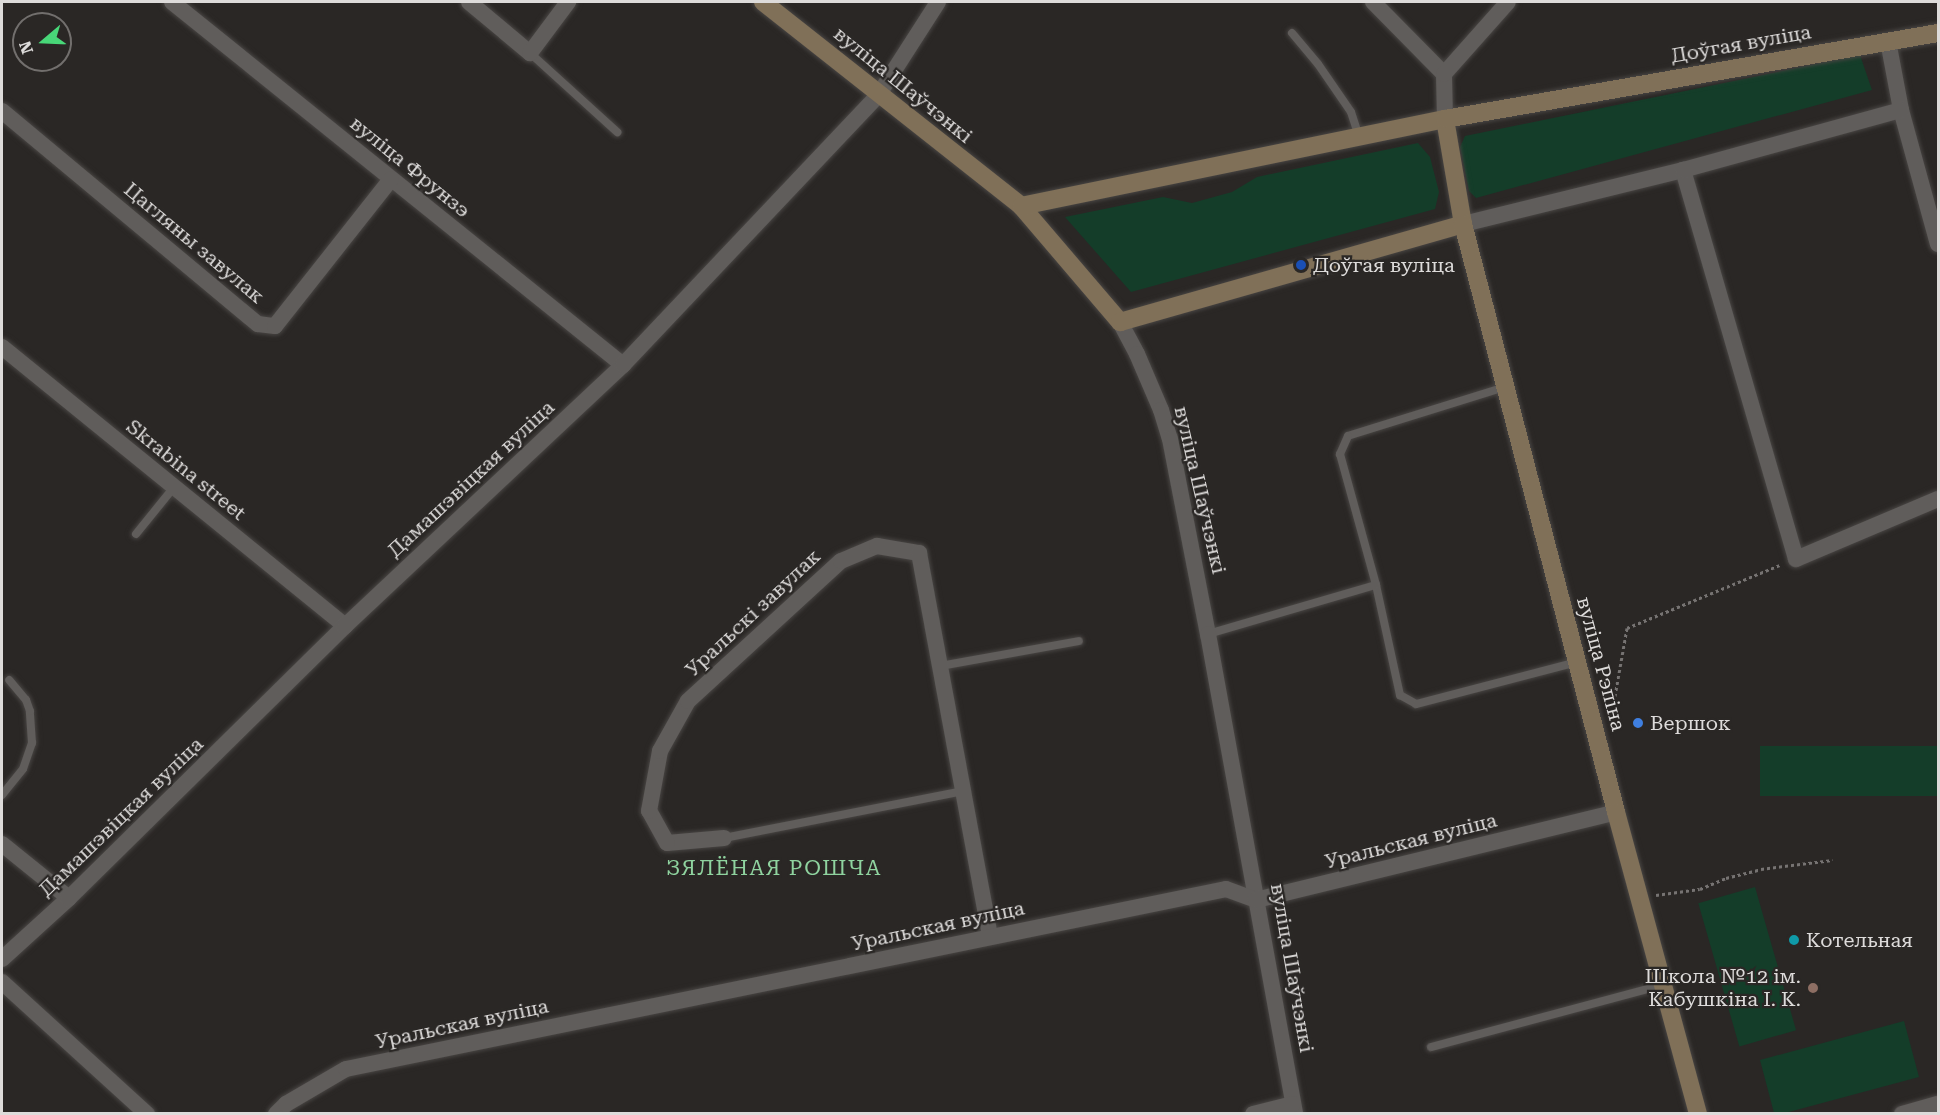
<!DOCTYPE html>
<meta charset="utf-8">
<style>
body{margin:0}
#map{position:relative;width:1940px;height:1115px;overflow:hidden;background:#2a2725;font-family:"Roboto Serif",serif}
div>[style]{position:absolute}
.green>*{inset:0;background:#143d29;transform-origin:0 0}
.path>*{height:3px;margin-top:-1.5px;transform-origin:0;background:repeating-linear-gradient(90deg,#767372 0 3px,transparent 0 6px)}
.roads{filter:drop-shadow(0 0 2px #484543) drop-shadow(0 0 2px #484543)}
.lane>*{height:8px;margin:-4px;padding:0 4px;transform-origin:4px;border-radius:4px;background:#605d5b}
.street>*{height:16px;margin:-8px;padding:0 8px;transform-origin:8px;border-radius:8px;background:#605d5b}
.secondary>*{height:18px;margin:-9px;padding:0 9px;transform-origin:9px;border-radius:9px;background:#807058}
.dots>*{width:16px;height:16px;translate:-50% -50%;box-sizing:border-box;border:3px solid #2a2725;border-radius:50%}
span{translate:-50% -50%;white-space:nowrap;text-align:center;line-height:1.15;-webkit-text-stroke:4.5px #2a2725;paint-order:stroke}
.street-label{font-size:20px;color:#dddbda}
.poi-label{font-size:20px;color:#dddbda}
.left{translate:0 -50%;text-align:left}
.right{translate:-100% -50%;text-align:right}
.neighbourhood-label{font-size:21px;color:#8fd39f;letter-spacing:1.5px}
.frame{position:absolute;inset:0;border:3px solid #dddbda;pointer-events:none}
.north{position:absolute;left:12px;top:12px;width:60px;height:60px;box-sizing:border-box;background:#2a2725;border:2px solid #726f6d;border-radius:50%;rotate:251deg;font-size:16px;font-weight:700;line-height:24px;text-align:center;color:#dddbda}
.north::after{content:'';display:block;margin:auto;width:21px;height:27px;background:#48d778;clip-path:polygon(50% 0,100% 100%,50% 72%,0 100%)}
</style>
<div id="map">
<div class="green">
<div style="clip-path:polygon(1860px 55px,1872px 90px,1476px 198px,1469px 191px,1460px 147px,1465px 136px)"></div>
<div style="clip-path:polygon(1418px 143px,1430px 157px,1439px 192px,1435px 209px,1131px 292px,1065px 217px,1163px 197px,1192px 203px,1232px 192px,1257px 177px)"></div>
<div style="left:1938px;top:746px;width:50px;height:178px;rotate:90deg"></div>
<div style="left:1755px;top:887px;width:149px;height:59px;rotate:74deg"></div>
<div style="clip-path:polygon(1904px 1021px,1919px 1077px,1785px 1113px,1774px 1113px,1760px 1060px)"></div>
</div>
<div class="path">
<div style="left:1615px;top:696px;width:69px;rotate:-80deg"></div>
<div style="left:1627px;top:628px;width:165px;rotate:-22.4deg"></div>
<div style="left:1656px;top:895px;width:44px;rotate:-7.8deg"></div>
<div style="left:1700px;top:889px;width:28px;rotate:-23deg"></div>
<div style="left:1726px;top:878px;width:36px;rotate:-14deg"></div>
<div style="left:1761px;top:869px;width:72px;rotate:-7.2deg"></div>
</div>
<div class="roads">
<div class="lane">
<div style="left:1292px;top:33px;width:40px;rotate:50deg"></div>
<div style="left:1318px;top:64px;width:58px;rotate:55.5deg"></div>
<div style="left:1351px;top:112px;width:25px;rotate:72deg"></div>
<div style="left:530px;top:53px;width:118px;rotate:42.2deg"></div>
<div style="left:1505px;top:387px;width:164px;rotate:162.7deg"></div>
<div style="left:1348px;top:436px;width:20px;rotate:114deg"></div>
<div style="left:1340px;top:454px;width:136px;rotate:74.6deg"></div>
<div style="left:1376px;top:585px;width:113px;rotate:77.7deg"></div>
<div style="left:1400px;top:695px;width:18px;rotate:29deg"></div>
<div style="left:1416px;top:704px;width:166px;rotate:-14.6deg"></div>
<div style="left:136px;top:534px;width:60px;rotate:-51deg"></div>
<div style="left:1208px;top:634px;width:175px;rotate:-16.3deg"></div>
<div style="left:940px;top:666px;width:141px;rotate:-10.2deg"></div>
<div style="left:2px;top:795px;width:33px;rotate:-51deg"></div>
<div style="left:23px;top:769px;width:28px;rotate:-71deg"></div>
<div style="left:32px;top:743px;width:32px;rotate:-94deg"></div>
<div style="left:30px;top:711px;width:12px;rotate:-110deg"></div>
<div style="left:26px;top:700px;width:26px;rotate:-130deg"></div>
<div style="left:724px;top:838px;width:244px;rotate:-11.1deg"></div>
<div style="left:1431px;top:1047px;width:240px;rotate:-15deg"></div>
</div>
<div class="street">
<div style="left:172px;top:2px;width:579px;rotate:38.83deg"></div>
<div style="left:469px;top:2px;width:80px;rotate:39.9deg"></div>
<div style="left:530px;top:53px;width:64px;rotate:-53.3deg"></div>
<div style="left:1373px;top:2px;width:101px;rotate:45.4deg"></div>
<div style="left:1888px;top:41px;width:70px;rotate:79.3deg"></div>
<div style="left:1901px;top:110px;width:139px;rotate:74.6deg"></div>
<div style="left:2px;top:111px;width:333px;rotate:39.8deg"></div>
<div style="left:258px;top:324px;width:17px;rotate:7deg"></div>
<div style="left:275px;top:326px;width:187px;rotate:-51.7deg"></div>
<div style="left:1445px;top:119px;width:45px;rotate:-91.3deg"></div>
<div style="left:1444px;top:74px;width:96px;rotate:-48.4deg"></div>
<div style="left:1683px;top:170px;width:405px;rotate:73.8deg"></div>
<div style="left:1796px;top:559px;width:154px;rotate:-22.9deg"></div>
<div style="left:1463px;top:224px;width:227px;rotate:-13.8deg"></div>
<div style="left:1683px;top:170px;width:226px;rotate:-15.4deg"></div>
<div style="left:1120px;top:322px;width:36px;rotate:62deg"></div>
<div style="left:1137px;top:354px;width:61px;rotate:66.8deg"></div>
<div style="left:1161px;top:410px;width:30px;rotate:73deg"></div>
<div style="left:1170px;top:439px;width:199px;rotate:79deg"></div>
<div style="left:1208px;top:634px;width:488px;rotate:79.7deg"></div>
<div style="left:2px;top:347px;width:442px;rotate:39.1deg"></div>
<div style="left:724px;top:838px;width:57px;rotate:175deg"></div>
<div style="left:667px;top:843px;width:37px;rotate:-119deg"></div>
<div style="left:649px;top:811px;width:61px;rotate:-79.6deg"></div>
<div style="left:660px;top:751px;width:57px;rotate:-60.8deg"></div>
<div style="left:688px;top:701px;width:207px;rotate:-42.5deg"></div>
<div style="left:841px;top:561px;width:39px;rotate:-23deg"></div>
<div style="left:877px;top:546px;width:43px;rotate:9.5deg"></div>
<div style="left:919px;top:553px;width:390px;rotate:79.5deg"></div>
<div style="left:2px;top:844px;width:86px;rotate:38.9deg"></div>
<div style="left:2px;top:959px;width:91px;rotate:-42.3deg"></div>
<div style="left:69px;top:898px;width:388px;rotate:-44.6deg"></div>
<div style="left:345px;top:626px;width:381px;rotate:-43.2deg"></div>
<div style="left:623px;top:365px;width:373px;rotate:-46.6deg"></div>
<div style="left:879px;top:94px;width:109px;rotate:-57.3deg"></div>
<div style="left:2px;top:982px;width:196px;rotate:42.3deg"></div>
<div style="left:276px;top:1114px;width:14px;rotate:-45deg"></div>
<div style="left:286px;top:1104px;width:69px;rotate:-30.3deg"></div>
<div style="left:346px;top:1069px;width:898px;rotate:-11.56deg"></div>
<div style="left:1226px;top:889px;width:32px;rotate:20deg"></div>
<div style="left:1256px;top:900px;width:371px;rotate:-13.7deg"></div>
<div style="left:1253px;top:1114px;width:41px;rotate:-14deg"></div>
<div style="left:1902px;top:1114px;width:37px;rotate:-16deg"></div>
</div>
<div class="secondary">
<div style="left:763px;top:2px;width:329px;rotate:38.3deg"></div>
<div style="left:1021px;top:206px;width:153px;rotate:49.5deg"></div>
<div style="left:1120px;top:322px;width:357px;rotate:-15.9deg"></div>
<div style="left:1445px;top:119px;width:107px;rotate:80.3deg"></div>
<div style="left:1463px;top:224px;width:608px;rotate:75.41deg"></div>
<div style="left:1616px;top:812px;width:313px;rotate:74.8deg"></div>
<div style="left:1021px;top:206px;width:433px;rotate:-11.6deg"></div>
<div style="left:1445px;top:119px;width:500px;rotate:-9.9deg"></div>
</div>
</div>
<div class="dots">
<div style="left:1301px;top:265px;background:#1a4fb4"></div>
<div style="left:1638px;top:723px;background:#3f7fe0"></div>
<div style="left:1794px;top:940px;background:#0f9aa8"></div>
<div style="left:1813px;top:988px;background:#8d6e63"></div>
</div>
<div class="street-label">
<span style="left:1741px;top:44px;rotate:-10deg">Доўгая вуліца</span>
<span style="left:903px;top:85px;rotate:39deg">вуліца Шаўчэнкі</span>
<span style="left:410px;top:167px;rotate:39deg">вуліца Фрунзэ</span>
<span style="left:194px;top:243px;rotate:40deg">Цагляны завулак</span>
<span style="left:186px;top:470px;rotate:39deg">Skrabina street</span>
<span style="left:471px;top:479px;rotate:-43deg">Дамашэвіцкая вуліца</span>
<span style="left:1200px;top:490px;rotate:77deg">вуліца Шаўчэнкі</span>
<span style="left:753px;top:613px;rotate:-43deg">Уральскі завулак</span>
<span style="left:1601px;top:664px;rotate:75deg">вуліца Рэпіна</span>
<span style="left:121px;top:817px;rotate:-44deg">Дамашэвіцкая вуліца</span>
<span style="left:1411px;top:841px;rotate:-14deg">Уральская вуліца</span>
<span style="left:938px;top:926px;rotate:-12deg">Уральская вуліца</span>
<span style="left:1292px;top:968px;rotate:80deg">вуліца Шаўчэнкі</span>
<span style="left:462px;top:1024px;rotate:-12deg">Уральская вуліца</span>
</div>
<div class="poi-label">
<span class="left" style="left:1313px;top:265px">Доўгая вуліца</span>
<span class="left" style="left:1650px;top:723px">Вершок</span>
<span class="left" style="left:1806px;top:940px">Котельная</span>
<span class="right" style="left:1801px;top:988px">Школа №12 ім.<br>Кабушкіна І. К.</span>
</div>
<div class="neighbourhood-label">
<span style="left:774px;top:868px">ЗЯЛЁНАЯ РОШЧА</span>
</div>
<div class="frame"></div>
<div class="north">N</div>
</div>
